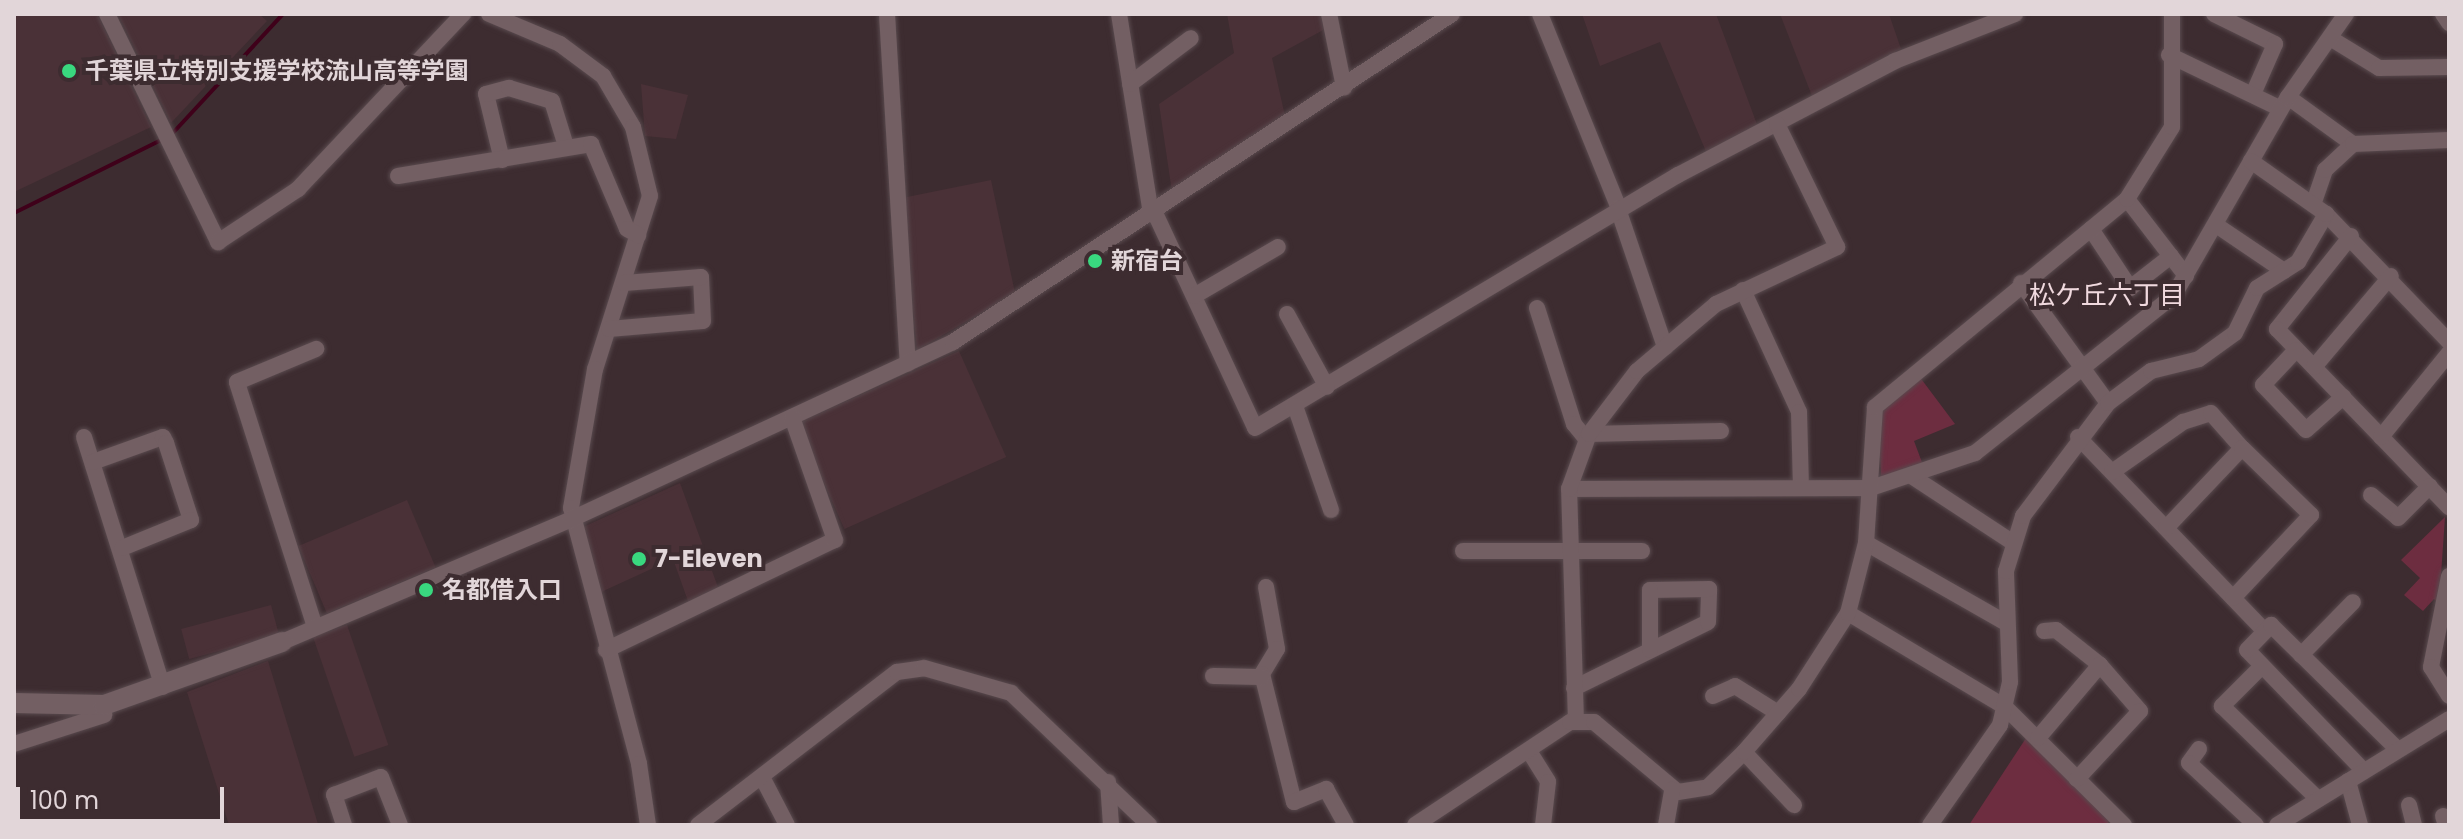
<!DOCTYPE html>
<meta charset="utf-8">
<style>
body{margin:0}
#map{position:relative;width:2463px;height:839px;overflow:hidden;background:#3d2c30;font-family:Poppins,"Noto Sans JP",sans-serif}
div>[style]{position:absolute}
.built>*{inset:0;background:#4a3137;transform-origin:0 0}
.green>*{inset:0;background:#6d2d40}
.stream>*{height:4px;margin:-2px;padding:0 2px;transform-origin:2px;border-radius:2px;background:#3f011a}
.roads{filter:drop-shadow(0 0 2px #594a4e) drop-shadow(0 0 2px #594a4e)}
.minor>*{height:16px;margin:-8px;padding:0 8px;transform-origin:8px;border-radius:8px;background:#735f63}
.tertiary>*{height:20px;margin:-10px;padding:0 10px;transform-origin:10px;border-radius:10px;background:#735f63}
.dots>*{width:22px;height:22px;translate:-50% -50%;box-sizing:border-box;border:4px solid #3d2c30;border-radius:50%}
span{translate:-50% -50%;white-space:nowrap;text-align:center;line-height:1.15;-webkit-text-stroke:8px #3d2c30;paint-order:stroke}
.poi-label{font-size:24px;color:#e2d6d9;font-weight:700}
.left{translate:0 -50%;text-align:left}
.neighbourhood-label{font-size:26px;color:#f0d9de}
.frame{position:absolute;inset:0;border:16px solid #e2d6d9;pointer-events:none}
.scale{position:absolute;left:16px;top:787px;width:208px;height:36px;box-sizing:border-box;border:4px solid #e2d6d9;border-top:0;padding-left:10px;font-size:24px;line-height:28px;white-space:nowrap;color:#e2d6d9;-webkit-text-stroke:6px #3d2c30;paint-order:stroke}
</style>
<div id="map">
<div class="built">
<div style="clip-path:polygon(14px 14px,97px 14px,151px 127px,14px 192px)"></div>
<div style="clip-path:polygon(118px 14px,259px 14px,267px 21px,171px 123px)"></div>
<div style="clip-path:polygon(1227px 14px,1322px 14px,1325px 29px,1272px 58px,1285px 116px,1172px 192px,1159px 104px,1234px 53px)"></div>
<div style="clip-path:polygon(1582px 14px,1716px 14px,1758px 127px,1707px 154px,1660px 42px,1600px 66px)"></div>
<div style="clip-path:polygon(1780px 14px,1889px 14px,1901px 49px,1812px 96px)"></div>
<div style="clip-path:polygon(641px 84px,688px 95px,676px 139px,645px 136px)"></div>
<div style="clip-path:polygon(991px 180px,1015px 293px,917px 350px,902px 198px)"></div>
<div style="left:959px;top:351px;width:116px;height:177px;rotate:66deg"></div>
<div style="clip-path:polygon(680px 483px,719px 590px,689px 604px,673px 559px,599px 593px,581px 528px)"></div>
<div style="left:407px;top:500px;width:73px;height:118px;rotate:67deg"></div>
<div style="left:271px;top:605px;width:31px;height:93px;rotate:75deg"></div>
<div style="left:347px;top:625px;width:127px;height:36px;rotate:71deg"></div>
<div style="clip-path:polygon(268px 661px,318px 824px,315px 825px,229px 825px,187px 692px)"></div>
</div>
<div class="green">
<div style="clip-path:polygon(1919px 376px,1955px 424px,1914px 441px,1923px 465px,1881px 477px,1878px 416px)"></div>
<div style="clip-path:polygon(2445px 517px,2439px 604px,2434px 599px,2423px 611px,2404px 595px,2420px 578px,2401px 560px)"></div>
<div style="clip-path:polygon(2028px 735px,2110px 821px,2106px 825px,1969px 825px)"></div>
</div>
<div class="stream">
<div style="left:171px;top:135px;width:165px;rotate:-47.2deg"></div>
<div style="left:14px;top:213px;width:166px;rotate:-26.4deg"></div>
</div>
<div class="roads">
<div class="minor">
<div style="left:107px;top:14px;width:254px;rotate:64deg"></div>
<div style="left:218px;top:242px;width:96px;rotate:-33.5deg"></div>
<div style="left:298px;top:189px;width:241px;rotate:-46.7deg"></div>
<div style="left:489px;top:14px;width:77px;rotate:22.9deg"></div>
<div style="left:560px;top:44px;width:54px;rotate:36.7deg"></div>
<div style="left:603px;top:76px;width:59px;rotate:59.5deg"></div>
<div style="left:633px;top:127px;width:71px;rotate:76.2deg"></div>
<div style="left:650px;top:196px;width:182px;rotate:107.6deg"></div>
<div style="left:595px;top:369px;width:141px;rotate:99.8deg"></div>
<div style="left:571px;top:508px;width:265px;rotate:75.1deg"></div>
<div style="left:639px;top:764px;width:62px;rotate:81.6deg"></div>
<div style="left:887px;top:14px;width:350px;rotate:86.6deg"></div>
<div style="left:1119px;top:14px;width:203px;rotate:80.9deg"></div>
<div style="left:1329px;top:14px;width:75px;rotate:78.4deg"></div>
<div style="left:1540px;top:14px;width:210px;rotate:67.9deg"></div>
<div style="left:2214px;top:14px;width:68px;rotate:26.2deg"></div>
<div style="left:2275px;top:44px;width:55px;rotate:113.7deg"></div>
<div style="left:2443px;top:14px;width:11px;rotate:56deg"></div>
<div style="left:2330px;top:38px;width:57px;rotate:31.5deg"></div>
<div style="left:2379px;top:68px;width:70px;rotate:-0.8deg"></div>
<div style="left:2169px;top:55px;width:124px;rotate:25.7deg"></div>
<div style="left:1130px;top:84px;width:76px;rotate:-37deg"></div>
<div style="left:2288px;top:97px;width:80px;rotate:35.9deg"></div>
<div style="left:502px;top:160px;width:68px;rotate:-103.6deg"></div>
<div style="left:486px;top:94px;width:24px;rotate:-15deg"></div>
<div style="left:509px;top:88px;width:45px;rotate:16.8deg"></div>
<div style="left:552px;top:101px;width:47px;rotate:72.7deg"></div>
<div style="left:398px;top:176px;width:196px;rotate:-9.4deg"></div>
<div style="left:591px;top:144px;width:92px;rotate:67deg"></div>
<div style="left:627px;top:229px;width:13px;rotate:29deg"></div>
<div style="left:2127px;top:199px;width:97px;rotate:52.5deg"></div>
<div style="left:2314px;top:202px;width:34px;rotate:-71deg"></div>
<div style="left:2325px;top:170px;width:38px;rotate:-43deg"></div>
<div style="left:2353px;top:144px;width:96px;rotate:-2.4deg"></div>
<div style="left:1618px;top:209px;width:146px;rotate:71.2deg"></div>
<div style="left:1154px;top:211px;width:239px;rotate:65deg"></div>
<div style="left:1255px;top:428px;width:493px;rotate:-30.9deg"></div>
<div style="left:1678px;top:175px;width:245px;rotate:-27.7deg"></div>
<div style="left:1895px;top:61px;width:129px;rotate:-21.4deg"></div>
<div style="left:2326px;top:214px;width:178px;rotate:46.1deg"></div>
<div style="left:2216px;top:225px;width:82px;rotate:34.1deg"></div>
<div style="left:2091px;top:229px;width:71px;rotate:56.5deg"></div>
<div style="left:2130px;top:288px;width:52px;rotate:-38deg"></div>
<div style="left:2351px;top:236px;width:119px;rotate:128.5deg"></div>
<div style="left:2277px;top:329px;width:248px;rotate:46deg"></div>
<div style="left:2021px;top:283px;width:148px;rotate:54.1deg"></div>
<div style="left:1743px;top:290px;width:134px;rotate:65.3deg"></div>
<div style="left:1799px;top:412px;width:76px;rotate:88.5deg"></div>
<div style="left:1194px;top:296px;width:97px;rotate:-30.3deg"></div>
<div style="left:1537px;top:308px;width:122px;rotate:72.3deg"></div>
<div style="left:1574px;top:424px;width:19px;rotate:51deg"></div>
<div style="left:1287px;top:314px;width:83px;rotate:61.3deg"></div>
<div style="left:609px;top:329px;width:94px;rotate:-4.9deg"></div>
<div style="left:703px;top:321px;width:44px;rotate:-92.6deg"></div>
<div style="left:701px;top:277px;width:77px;rotate:175.5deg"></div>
<div style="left:2296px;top:350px;width:48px;rotate:133.3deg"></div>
<div style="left:2263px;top:385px;width:62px;rotate:46.3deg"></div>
<div style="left:2306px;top:430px;width:50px;rotate:-41.7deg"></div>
<div style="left:2314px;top:367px;width:119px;rotate:-49.8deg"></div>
<div style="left:1295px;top:406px;width:110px;rotate:70.9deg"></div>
<div style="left:1589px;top:434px;width:132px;rotate:-1.3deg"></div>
<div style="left:84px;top:437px;width:262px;rotate:72.5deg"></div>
<div style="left:2078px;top:437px;width:269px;rotate:46.1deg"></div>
<div style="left:2381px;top:437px;width:108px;rotate:-51deg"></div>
<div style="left:93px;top:462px;width:74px;rotate:-19.7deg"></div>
<div style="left:163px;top:437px;width:7px;rotate:63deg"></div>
<div style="left:166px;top:443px;width:81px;rotate:72deg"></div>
<div style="left:191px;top:520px;width:74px;rotate:157.9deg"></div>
<div style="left:2112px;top:472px;width:87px;rotate:-35.2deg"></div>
<div style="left:2183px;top:422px;width:29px;rotate:-18deg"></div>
<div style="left:2211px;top:413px;width:47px;rotate:48.5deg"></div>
<div style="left:2242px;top:448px;width:110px;rotate:133.5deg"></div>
<div style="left:1913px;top:477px;width:118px;rotate:33.3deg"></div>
<div style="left:1569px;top:489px;width:302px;rotate:-0.2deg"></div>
<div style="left:1871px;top:488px;width:110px;rotate:-18.6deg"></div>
<div style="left:1975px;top:453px;width:254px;rotate:-38.4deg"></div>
<div style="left:2174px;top:295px;width:228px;rotate:-60.1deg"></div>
<div style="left:2288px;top:97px;width:101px;rotate:-55.1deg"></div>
<div style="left:2371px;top:495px;width:35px;rotate:40deg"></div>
<div style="left:2398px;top:518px;width:45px;rotate:-45deg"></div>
<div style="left:1866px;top:543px;width:161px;rotate:29.7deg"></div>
<div style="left:1463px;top:551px;width:179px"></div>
<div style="left:2449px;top:576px;width:93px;rotate:101.2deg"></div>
<div style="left:2431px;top:667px;width:34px;rotate:58deg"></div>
<div style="left:1266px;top:587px;width:63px;rotate:79.9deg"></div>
<div style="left:1277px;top:649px;width:29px;rotate:121deg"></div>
<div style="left:1262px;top:674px;width:132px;rotate:76deg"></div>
<div style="left:1294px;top:802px;width:35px;rotate:-22deg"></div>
<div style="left:1326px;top:789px;width:41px;rotate:60.9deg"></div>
<div style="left:2233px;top:598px;width:114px;rotate:-46.8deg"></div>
<div style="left:2311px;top:515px;width:96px;rotate:-135.8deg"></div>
<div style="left:1848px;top:613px;width:183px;rotate:30.9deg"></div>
<div style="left:2005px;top:707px;width:168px;rotate:44.8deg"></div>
<div style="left:315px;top:627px;width:257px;rotate:-107.7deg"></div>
<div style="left:237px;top:382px;width:86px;rotate:-22.7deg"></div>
<div style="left:2044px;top:631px;width:12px;rotate:-5deg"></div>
<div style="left:2056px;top:630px;width:56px;rotate:38.5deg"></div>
<div style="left:2100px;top:665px;width:61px;rotate:49deg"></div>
<div style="left:2140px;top:711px;width:93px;rotate:132.8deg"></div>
<div style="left:282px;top:642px;width:315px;rotate:-23deg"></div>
<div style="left:572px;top:519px;width:420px;rotate:-24.9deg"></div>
<div style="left:953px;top:342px;width:597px;rotate:-33.32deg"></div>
<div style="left:606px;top:650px;width:254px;rotate:-25.7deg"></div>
<div style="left:835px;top:540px;width:130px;rotate:-109.3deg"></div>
<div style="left:2301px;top:655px;width:74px;rotate:-45.5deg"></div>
<div style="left:2262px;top:666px;width:57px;rotate:135deg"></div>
<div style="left:2222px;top:706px;width:134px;rotate:44.1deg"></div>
<div style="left:1213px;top:676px;width:49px;rotate:1.2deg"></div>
<div style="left:1574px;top:688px;width:149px;rotate:-26.2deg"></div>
<div style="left:1708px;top:622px;width:33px;rotate:-88deg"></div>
<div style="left:1709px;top:589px;width:59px;rotate:179deg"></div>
<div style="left:1650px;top:590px;width:60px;rotate:90deg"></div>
<div style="left:1713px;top:696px;width:24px;rotate:-24deg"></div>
<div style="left:1735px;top:686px;width:51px;rotate:32.1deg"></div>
<div style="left:1576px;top:722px;width:233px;rotate:-91.7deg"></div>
<div style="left:1569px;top:489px;width:59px;rotate:-70deg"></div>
<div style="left:1589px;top:434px;width:79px;rotate:-52.7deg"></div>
<div style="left:1637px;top:371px;width:104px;rotate:-40.3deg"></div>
<div style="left:1716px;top:304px;width:134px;rotate:-25.2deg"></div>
<div style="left:1837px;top:247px;width:137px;rotate:-116deg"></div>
<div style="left:2038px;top:738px;width:96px;rotate:-49.7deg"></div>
<div style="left:14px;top:744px;width:95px;rotate:-17.9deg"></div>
<div style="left:2199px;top:749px;width:17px;rotate:126deg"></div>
<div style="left:2189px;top:763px;width:91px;rotate:42.8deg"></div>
<div style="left:1529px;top:751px;width:36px;rotate:58deg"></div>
<div style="left:1548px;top:782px;width:43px;rotate:96.6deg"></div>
<div style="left:1744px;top:752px;width:73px;rotate:46.7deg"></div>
<div style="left:2364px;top:771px;width:168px;rotate:-134deg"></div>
<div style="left:2247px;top:650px;width:35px;rotate:-46deg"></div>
<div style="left:2271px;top:625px;width:178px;rotate:44.5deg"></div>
<div style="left:762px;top:777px;width:54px;rotate:62.5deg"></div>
<div style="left:2348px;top:781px;width:46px;rotate:74.7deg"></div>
<div style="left:1108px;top:782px;width:43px;rotate:86deg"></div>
<div style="left:2409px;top:805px;width:21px;rotate:76deg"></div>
<div style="left:2443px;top:816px;width:9px;rotate:72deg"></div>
<div style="left:344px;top:825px;width:32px;rotate:-108deg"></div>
<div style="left:334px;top:795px;width:50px;rotate:-21deg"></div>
<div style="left:381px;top:777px;width:52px;rotate:68.4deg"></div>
<div style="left:698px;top:825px;width:251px;rotate:-37.6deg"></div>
<div style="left:897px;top:672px;width:27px;rotate:-8deg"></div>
<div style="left:924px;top:668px;width:91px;rotate:16deg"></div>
<div style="left:1011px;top:693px;width:191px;rotate:43.7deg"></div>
<div style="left:1415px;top:825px;width:186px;rotate:-33.6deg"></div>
<div style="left:1570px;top:722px;width:24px"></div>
<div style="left:1594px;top:722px;width:109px;rotate:39.8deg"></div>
<div style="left:1678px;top:792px;width:30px;rotate:-9deg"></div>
<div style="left:1708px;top:787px;width:50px;rotate:-44.2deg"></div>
<div style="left:1744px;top:752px;width:84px;rotate:-48.9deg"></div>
<div style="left:1799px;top:689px;width:90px;rotate:-57.2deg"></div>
<div style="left:1848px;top:613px;width:72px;rotate:-75.6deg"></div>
<div style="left:1866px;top:543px;width:136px;rotate:-86.2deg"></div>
<div style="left:1875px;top:407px;width:327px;rotate:-39.5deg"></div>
<div style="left:2127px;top:199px;width:85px;rotate:-58deg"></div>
<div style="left:2172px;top:127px;width:113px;rotate:-90deg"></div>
<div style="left:1666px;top:825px;width:36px;rotate:-80deg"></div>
<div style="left:1930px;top:825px;width:122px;rotate:-55deg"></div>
<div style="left:2000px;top:725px;width:44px;rotate:-76.9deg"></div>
<div style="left:2010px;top:682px;width:111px;rotate:-92.1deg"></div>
<div style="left:2006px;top:571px;width:58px;rotate:-72.8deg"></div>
<div style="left:2023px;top:516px;width:141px;rotate:-53deg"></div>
<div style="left:2108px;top:403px;width:54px;rotate:-36.7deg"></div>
<div style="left:2151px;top:371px;width:49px;rotate:-14deg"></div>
<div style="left:2199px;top:359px;width:44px;rotate:-35.8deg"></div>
<div style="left:2235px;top:333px;width:50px;rotate:-63.9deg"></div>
<div style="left:2257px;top:288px;width:49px;rotate:-32.4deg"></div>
<div style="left:2298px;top:262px;width:56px;rotate:-59.7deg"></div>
<div style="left:2326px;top:214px;width:92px;rotate:-144.8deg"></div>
<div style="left:2277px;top:825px;width:202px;rotate:-31.6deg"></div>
</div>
<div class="tertiary">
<div style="left:14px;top:703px;width:90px;rotate:1.3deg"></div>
<div style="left:104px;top:705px;width:189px;rotate:-19.5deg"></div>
</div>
</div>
<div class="dots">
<div style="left:69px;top:71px;background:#39d87f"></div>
<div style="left:1095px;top:261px;background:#39d87f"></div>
<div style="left:639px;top:559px;background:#39d87f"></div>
<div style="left:426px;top:590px;background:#39d87f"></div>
</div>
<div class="poi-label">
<span class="left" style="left:85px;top:71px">千葉県立特別支援学校流山高等学園</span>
<span class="left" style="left:1111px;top:261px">新宿台</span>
<span class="left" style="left:655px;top:559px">7-Eleven</span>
<span class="left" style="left:442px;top:590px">名都借入口</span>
</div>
<div class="neighbourhood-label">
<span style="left:2107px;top:296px">松ケ丘六丁目</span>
</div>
<div class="frame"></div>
<div class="scale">100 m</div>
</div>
